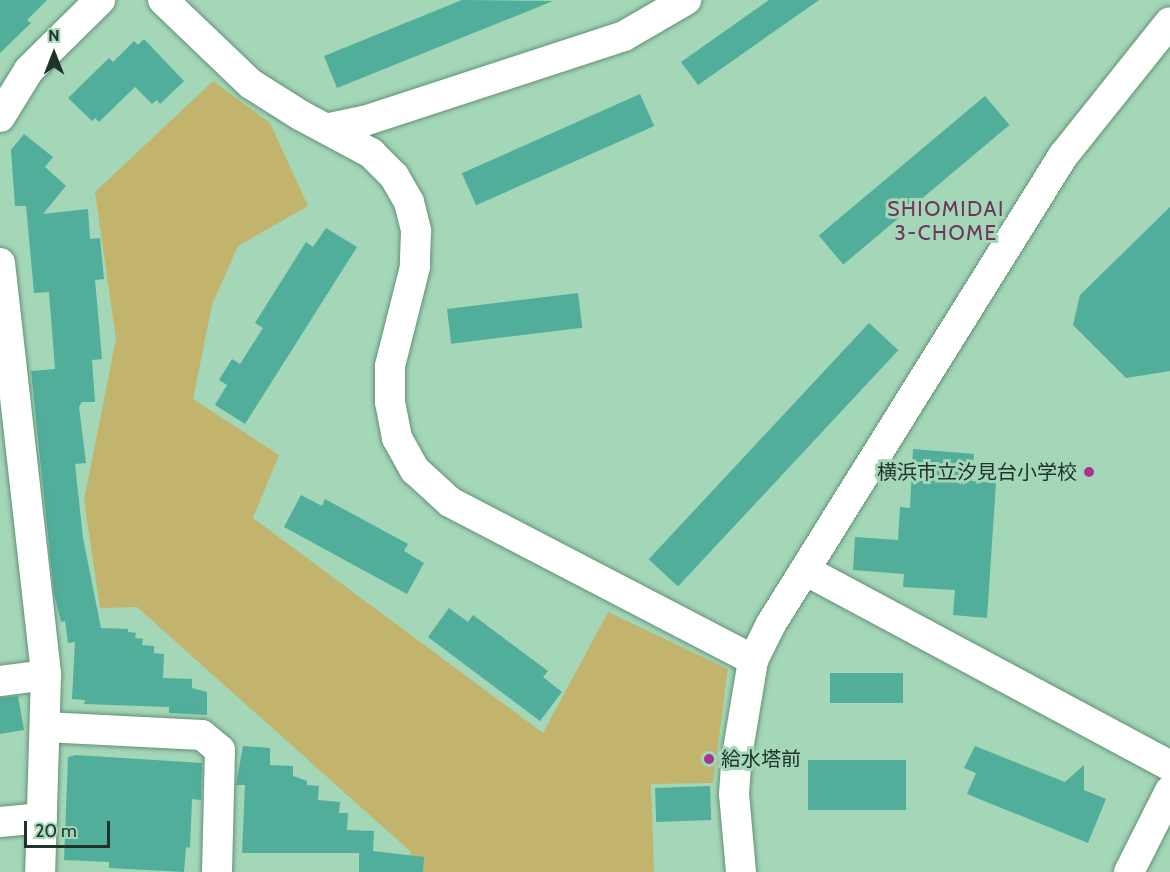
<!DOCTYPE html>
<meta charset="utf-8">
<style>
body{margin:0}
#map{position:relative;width:1170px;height:872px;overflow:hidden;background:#a4d6b8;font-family:Cabin,"Noto Sans JP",sans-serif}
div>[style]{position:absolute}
.green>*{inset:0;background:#c2b46c}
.building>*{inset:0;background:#50ae9b;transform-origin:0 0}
.roads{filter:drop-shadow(0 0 2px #629176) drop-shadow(0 0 2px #629176)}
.minor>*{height:30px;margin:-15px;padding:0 15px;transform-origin:15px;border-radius:15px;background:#fff}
.dots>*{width:16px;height:16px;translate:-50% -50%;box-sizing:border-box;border:3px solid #a4d6b8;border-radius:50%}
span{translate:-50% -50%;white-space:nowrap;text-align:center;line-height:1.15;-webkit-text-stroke:6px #a4d6b8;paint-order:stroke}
.poi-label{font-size:20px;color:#203328}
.right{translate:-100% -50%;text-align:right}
.left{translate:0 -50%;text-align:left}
.neighbourhood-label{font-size:21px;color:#6e345e;letter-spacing:1.5px}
.north{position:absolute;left:24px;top:24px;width:60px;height:60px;-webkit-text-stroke:4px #a4d6b8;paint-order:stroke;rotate:0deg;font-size:16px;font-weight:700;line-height:24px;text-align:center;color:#203328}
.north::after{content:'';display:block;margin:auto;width:21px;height:27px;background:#203328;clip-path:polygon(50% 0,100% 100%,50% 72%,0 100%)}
.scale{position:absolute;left:24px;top:821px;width:86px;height:27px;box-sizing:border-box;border:3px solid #203328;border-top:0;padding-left:8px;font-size:18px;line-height:21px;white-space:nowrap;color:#203328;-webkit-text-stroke:4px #a4d6b8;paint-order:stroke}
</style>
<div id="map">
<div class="green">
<div style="clip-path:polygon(213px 81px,270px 123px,308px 206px,238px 246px,212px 305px,193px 399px,279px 455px,253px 518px,543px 733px,608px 612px,728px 669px,713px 783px,651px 784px,654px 872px,406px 872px,411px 852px,137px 607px,100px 608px,84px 500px,116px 339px,95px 192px)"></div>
</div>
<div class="building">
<div style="clip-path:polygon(0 0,47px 0,27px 20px,31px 23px,0 53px)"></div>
<div style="clip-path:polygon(462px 0,553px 1px,337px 88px,324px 56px)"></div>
<div style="clip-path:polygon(769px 0,819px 0,698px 85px,681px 62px)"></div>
<div style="clip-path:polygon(144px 39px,184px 81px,160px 104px,157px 100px,152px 104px,135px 87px,99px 122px,95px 118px,92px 121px,68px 98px,109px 58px,113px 62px,134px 41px,138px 45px)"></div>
<div style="left:640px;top:94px;width:35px;height:195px;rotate:66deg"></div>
<div style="left:985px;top:96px;width:38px;height:217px;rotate:50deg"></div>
<div style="clip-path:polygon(24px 134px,53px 157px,45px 167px,66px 186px,43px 214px,88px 209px,90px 239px,100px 238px,104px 279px,95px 280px,102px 359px,92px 360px,95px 402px,82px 402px,79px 407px,86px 463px,75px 464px,83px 538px,101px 628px,128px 629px,128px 632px,136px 633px,135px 638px,143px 639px,142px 645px,154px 646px,154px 653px,164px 654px,163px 678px,192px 679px,192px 688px,207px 692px,207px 715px,169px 713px,169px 707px,84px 704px,85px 700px,72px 699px,75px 642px,68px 643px,65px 621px,61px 622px,54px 593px,31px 371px,55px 369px,49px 292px,34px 293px,26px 206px,15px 206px,11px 150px)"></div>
<div style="clip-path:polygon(1170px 207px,1170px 371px,1126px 378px,1073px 325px,1080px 295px)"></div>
<div style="clip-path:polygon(326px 228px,357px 247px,245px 424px,215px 405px,227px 385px,219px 380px,232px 359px,240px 364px,263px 328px,255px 323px,306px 242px,313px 247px)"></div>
<div style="left:578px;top:293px;width:35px;height:132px;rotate:83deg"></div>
<div style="left:869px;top:323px;width:40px;height:323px;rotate:43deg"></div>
<div style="clip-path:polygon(913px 449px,974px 454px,972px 481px,996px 483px,987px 618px,953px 615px,955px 590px,903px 587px,904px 574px,853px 570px,855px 537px,898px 540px,900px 507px,910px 508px)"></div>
<div style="clip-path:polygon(301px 495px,322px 506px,325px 499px,408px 544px,404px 551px,424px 563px,407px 594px,284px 527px)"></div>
<div style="clip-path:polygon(449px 608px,468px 622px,473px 615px,548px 671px,543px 677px,562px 692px,540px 721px,428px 637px)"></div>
<div style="left:903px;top:673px;width:30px;height:73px;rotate:90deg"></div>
<div style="clip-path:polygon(18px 696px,24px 730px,0 734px,0 698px)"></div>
<div style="clip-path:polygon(243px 746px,270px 748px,270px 765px,293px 766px,293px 776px,307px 781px,307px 785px,319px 786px,318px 800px,340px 802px,339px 813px,348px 813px,347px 830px,374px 831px,373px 851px,424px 857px,423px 872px,359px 872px,359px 853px,242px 853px,245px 785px,236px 785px)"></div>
<div style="clip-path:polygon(975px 746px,1065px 782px,1084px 765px,1084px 790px,1106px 799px,1088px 843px,967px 794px,976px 773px,964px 768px)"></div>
<div style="clip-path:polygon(76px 755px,202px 763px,201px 800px,192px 799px,190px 848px,186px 847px,184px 872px,109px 868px,109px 862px,64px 860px,68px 757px)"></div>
<div style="left:808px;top:760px;width:98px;height:50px"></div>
<div style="left:710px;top:786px;width:34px;height:55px;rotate:88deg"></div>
</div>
<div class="roads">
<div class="minor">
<div style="left:163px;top:0;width:122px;rotate:43.7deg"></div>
<div style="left:251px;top:84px;width:58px;rotate:32.3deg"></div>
<div style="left:300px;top:115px;width:81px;rotate:28.2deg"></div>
<div style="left:371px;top:153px;width:33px;rotate:45deg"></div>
<div style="left:394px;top:176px;width:30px;rotate:60deg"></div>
<div style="left:409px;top:202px;width:30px;rotate:76deg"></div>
<div style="left:416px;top:231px;width:36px;rotate:92deg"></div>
<div style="left:415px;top:267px;width:102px;rotate:104.2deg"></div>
<div style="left:390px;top:366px;width:36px;rotate:90deg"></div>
<div style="left:390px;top:402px;width:37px;rotate:79deg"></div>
<div style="left:397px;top:438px;width:37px;rotate:61deg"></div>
<div style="left:415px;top:470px;width:47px;rotate:42.4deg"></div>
<div style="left:450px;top:502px;width:342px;rotate:27.5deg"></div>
<div style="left:0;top:117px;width:55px;rotate:-58.3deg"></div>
<div style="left:29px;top:70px;width:100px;rotate:-44.6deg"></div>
<div style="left:330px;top:128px;width:35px;rotate:-12deg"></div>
<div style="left:364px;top:121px;width:274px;rotate:-18.1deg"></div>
<div style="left:624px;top:36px;width:72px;rotate:-30.1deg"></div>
<div style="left:0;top:263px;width:415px;rotate:83.6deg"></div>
<div style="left:46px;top:675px;width:197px;rotate:91.7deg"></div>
<div style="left:805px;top:570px;width:414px;rotate:28.2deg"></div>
<div style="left:0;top:681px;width:46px;rotate:-7.4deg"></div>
<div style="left:45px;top:727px;width:157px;rotate:2.9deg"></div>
<div style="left:202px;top:735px;width:23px;rotate:40deg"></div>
<div style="left:220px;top:750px;width:122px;rotate:91.4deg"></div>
<div style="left:0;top:822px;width:42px;rotate:-5.4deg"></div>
<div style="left:741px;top:872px;width:78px;rotate:-95.1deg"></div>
<div style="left:734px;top:794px;width:32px;rotate:-86deg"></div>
<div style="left:736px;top:762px;width:103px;rotate:-80.5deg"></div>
<div style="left:753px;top:660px;width:40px;rotate:-63.4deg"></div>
<div style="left:771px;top:624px;width:552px;rotate:-58.04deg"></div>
<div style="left:1063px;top:156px;width:171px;rotate:-51.4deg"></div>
<div style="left:1129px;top:872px;width:91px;rotate:-63.2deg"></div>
</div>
</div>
<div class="dots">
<div style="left:1089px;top:472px;background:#a8348d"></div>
<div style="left:709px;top:759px;background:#a8348d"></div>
</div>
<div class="poi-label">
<span class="right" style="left:1077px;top:472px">横浜市立汐見台小学校</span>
<span class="left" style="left:721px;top:759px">給水塔前</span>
</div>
<div class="neighbourhood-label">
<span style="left:946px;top:221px">SHIOMIDAI<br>3-CHOME</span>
</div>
<div class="north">N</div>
<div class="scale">20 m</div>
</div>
